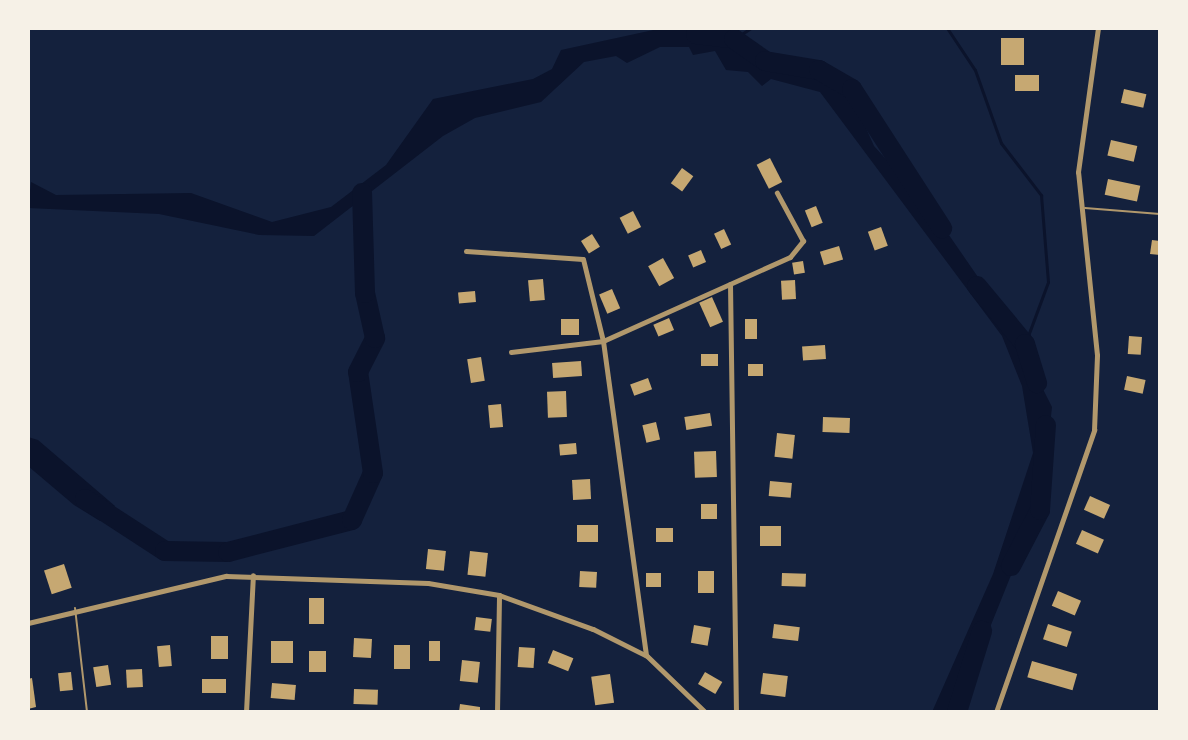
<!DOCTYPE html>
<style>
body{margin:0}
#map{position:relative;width:1188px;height:740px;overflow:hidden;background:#14213d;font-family:Ubuntu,sans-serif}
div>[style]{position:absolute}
.water>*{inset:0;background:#0b132b}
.stream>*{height:3px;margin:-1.5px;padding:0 1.5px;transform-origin:1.5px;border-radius:1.5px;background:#0b132b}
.river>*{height:20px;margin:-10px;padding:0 10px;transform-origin:10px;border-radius:10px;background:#0b132b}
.building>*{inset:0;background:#c6a872;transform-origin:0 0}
.service>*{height:2px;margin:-1px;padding:0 1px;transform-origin:1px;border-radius:1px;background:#b1986c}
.minor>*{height:5px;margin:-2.5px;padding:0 2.5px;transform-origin:2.5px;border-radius:2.5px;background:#b1986c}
span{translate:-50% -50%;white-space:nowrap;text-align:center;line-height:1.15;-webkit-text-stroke:6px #f6f1e7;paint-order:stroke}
.frame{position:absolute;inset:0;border:30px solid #f6f1e7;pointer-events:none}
</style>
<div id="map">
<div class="water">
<div style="clip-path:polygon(697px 28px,721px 36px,735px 51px,824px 75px,851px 95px,874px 146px,931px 209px,1009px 322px,1052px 407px,1042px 498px,956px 712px,932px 712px,993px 574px,1033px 453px,1022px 386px,1002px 336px,820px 92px,771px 79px,762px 86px,748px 72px,726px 70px,715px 51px,693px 55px,689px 47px,660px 47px,627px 63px,616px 56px,584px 62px,541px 102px,475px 118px,443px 136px,314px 236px,259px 235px,159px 214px,28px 208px,31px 182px,56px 195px,191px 193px,272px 222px,331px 207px,386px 165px,433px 99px,533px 79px,552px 69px,561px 50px,658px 29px)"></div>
<div style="clip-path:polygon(28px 437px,38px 440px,115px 506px,100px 521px,74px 505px,28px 466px)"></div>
</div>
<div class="stream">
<div style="left:947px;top:28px;width:50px;rotate:56.3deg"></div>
<div style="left:975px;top:70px;width:77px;rotate:70.4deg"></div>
<div style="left:1001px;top:143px;width:66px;rotate:52.4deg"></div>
<div style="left:1041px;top:195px;width:87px;rotate:85.4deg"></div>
<div style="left:1048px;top:282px;width:66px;rotate:110.4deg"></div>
<div style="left:734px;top:39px;width:20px;rotate:-33deg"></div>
</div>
<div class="river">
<div style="left:696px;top:34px;width:38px;rotate:7deg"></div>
<div style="left:734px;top:39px;width:38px;rotate:35deg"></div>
<div style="left:765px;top:61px;width:55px;rotate:9.5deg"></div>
<div style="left:819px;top:70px;width:38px;rotate:30deg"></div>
<div style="left:852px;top:89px;width:166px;rotate:57.1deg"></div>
<div style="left:977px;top:286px;width:75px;rotate:50.4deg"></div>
<div style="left:1025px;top:344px;width:41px;rotate:72.9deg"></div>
<div style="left:85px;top:499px;width:95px;rotate:33deg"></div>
<div style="left:165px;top:551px;width:63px;rotate:0.9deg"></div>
<div style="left:228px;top:552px;width:128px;rotate:-14.5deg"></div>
<div style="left:352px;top:520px;width:51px;rotate:-65.9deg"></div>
<div style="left:373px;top:473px;width:102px;rotate:-98.4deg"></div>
<div style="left:358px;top:372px;width:38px;rotate:-63deg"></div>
<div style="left:375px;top:338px;width:46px;rotate:-102.5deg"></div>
<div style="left:365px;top:293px;width:100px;rotate:-91.7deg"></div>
<div style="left:1011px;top:566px;width:63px;rotate:-62.6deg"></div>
<div style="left:1040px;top:510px;width:85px;rotate:-86deg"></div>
<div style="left:957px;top:712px;width:85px;rotate:-72.8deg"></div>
</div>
<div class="building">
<div style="left:1001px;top:38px;width:23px;height:27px"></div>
<div style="left:1015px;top:75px;width:24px;height:16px"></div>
<div style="left:1124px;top:89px;width:23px;height:14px;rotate:13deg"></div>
<div style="left:1111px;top:140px;width:27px;height:16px;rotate:13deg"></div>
<div style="left:770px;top:158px;width:27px;height:15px;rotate:63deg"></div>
<div style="left:682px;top:168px;width:14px;height:19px;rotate:36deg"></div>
<div style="left:1108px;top:179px;width:33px;height:16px;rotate:12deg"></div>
<div style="left:816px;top:206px;width:18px;height:12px;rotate:68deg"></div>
<div style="left:633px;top:211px;width:18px;height:15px;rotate:63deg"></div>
<div style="left:881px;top:227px;width:20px;height:14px;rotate:70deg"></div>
<div style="left:724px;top:229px;width:17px;height:11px;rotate:65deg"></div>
<div style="left:592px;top:234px;width:15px;height:13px;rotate:58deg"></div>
<div style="clip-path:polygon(1152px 240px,1160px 241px,1160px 255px,1150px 254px)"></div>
<div style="left:839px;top:246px;width:14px;height:20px;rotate:73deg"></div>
<div style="left:701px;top:250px;width:13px;height:14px;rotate:67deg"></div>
<div style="left:663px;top:258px;width:23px;height:17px;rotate:61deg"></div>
<div style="left:803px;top:261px;width:12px;height:11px;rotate:81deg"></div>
<div style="left:543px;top:279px;width:21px;height:15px;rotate:85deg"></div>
<div style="left:795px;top:280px;width:19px;height:14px;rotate:87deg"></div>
<div style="left:612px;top:289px;width:21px;height:14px;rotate:67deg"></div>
<div style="left:475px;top:291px;width:11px;height:17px;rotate:85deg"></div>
<div style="left:712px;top:297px;width:27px;height:14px;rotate:66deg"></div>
<div style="left:669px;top:318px;width:13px;height:17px;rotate:67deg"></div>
<div style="left:561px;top:319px;width:18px;height:16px"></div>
<div style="left:745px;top:319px;width:12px;height:20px"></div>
<div style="left:1129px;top:336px;width:13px;height:18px;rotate:4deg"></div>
<div style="left:825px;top:345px;width:14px;height:23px;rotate:86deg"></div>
<div style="left:701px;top:354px;width:17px;height:12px"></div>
<div style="left:481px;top:357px;width:24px;height:14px;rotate:81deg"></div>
<div style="left:581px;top:361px;width:15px;height:29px;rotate:86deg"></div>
<div style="left:763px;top:364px;width:12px;height:15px;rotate:90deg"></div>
<div style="left:1127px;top:376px;width:19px;height:14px;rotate:12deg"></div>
<div style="left:648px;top:378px;width:12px;height:19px;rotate:70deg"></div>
<div style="left:566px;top:391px;width:26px;height:19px;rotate:88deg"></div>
<div style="left:501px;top:404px;width:23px;height:13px;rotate:85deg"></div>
<div style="left:710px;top:413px;width:13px;height:26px;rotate:81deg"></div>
<div style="left:823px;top:417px;width:27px;height:15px;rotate:2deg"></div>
<div style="left:656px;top:422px;width:18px;height:14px;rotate:77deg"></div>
<div style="left:777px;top:433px;width:18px;height:24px;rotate:6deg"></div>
<div style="left:576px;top:443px;width:11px;height:17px;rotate:85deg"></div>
<div style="left:716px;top:451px;width:26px;height:22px;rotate:88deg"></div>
<div style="left:590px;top:479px;width:20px;height:18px;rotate:87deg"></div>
<div style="left:770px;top:481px;width:22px;height:15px;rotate:5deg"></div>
<div style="left:1090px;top:496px;width:22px;height:15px;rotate:24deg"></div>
<div style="left:701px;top:504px;width:16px;height:15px"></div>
<div style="left:577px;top:525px;width:21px;height:17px"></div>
<div style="left:760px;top:526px;width:21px;height:20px"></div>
<div style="left:656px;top:528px;width:17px;height:14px"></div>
<div style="left:1082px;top:530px;width:24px;height:15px;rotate:24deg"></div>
<div style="left:428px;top:549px;width:18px;height:20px;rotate:6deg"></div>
<div style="left:470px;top:551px;width:18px;height:24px;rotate:6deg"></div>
<div style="left:64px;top:564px;width:25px;height:21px;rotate:72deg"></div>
<div style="left:580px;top:571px;width:17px;height:16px;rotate:3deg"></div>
<div style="left:698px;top:571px;width:16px;height:22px"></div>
<div style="left:661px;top:573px;width:14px;height:15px;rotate:90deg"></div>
<div style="left:782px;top:573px;width:24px;height:13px;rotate:2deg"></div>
<div style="left:1058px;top:591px;width:25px;height:16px;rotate:23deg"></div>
<div style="left:309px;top:598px;width:15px;height:26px"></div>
<div style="left:476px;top:617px;width:16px;height:13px;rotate:7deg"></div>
<div style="left:774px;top:624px;width:26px;height:14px;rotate:7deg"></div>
<div style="left:1048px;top:624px;width:25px;height:16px;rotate:18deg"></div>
<div style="left:694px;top:625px;width:17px;height:18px;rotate:10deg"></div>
<div style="left:211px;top:636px;width:17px;height:23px"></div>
<div style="left:354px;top:638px;width:18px;height:19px;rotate:3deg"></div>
<div style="left:271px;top:641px;width:22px;height:22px"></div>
<div style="left:429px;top:641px;width:11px;height:20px"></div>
<div style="left:170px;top:645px;width:21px;height:13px;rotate:85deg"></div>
<div style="left:394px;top:645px;width:16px;height:24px"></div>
<div style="left:519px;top:647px;width:16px;height:20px;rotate:4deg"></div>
<div style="left:553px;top:650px;width:22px;height:14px;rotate:22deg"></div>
<div style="left:309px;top:651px;width:17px;height:21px"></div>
<div style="left:462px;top:660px;width:18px;height:21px;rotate:6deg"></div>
<div style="left:1032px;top:661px;width:47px;height:17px;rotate:16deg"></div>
<div style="left:108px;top:665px;width:20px;height:15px;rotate:81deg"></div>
<div style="left:142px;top:669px;width:18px;height:16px;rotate:87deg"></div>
<div style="left:71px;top:672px;width:18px;height:13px;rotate:84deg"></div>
<div style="left:705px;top:672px;width:20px;height:14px;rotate:30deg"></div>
<div style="left:763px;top:673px;width:25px;height:21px;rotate:7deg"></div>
<div style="left:610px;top:674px;width:29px;height:19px;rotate:82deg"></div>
<div style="clip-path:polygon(32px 678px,36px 707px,28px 709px,28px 679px)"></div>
<div style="left:202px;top:679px;width:24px;height:14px"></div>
<div style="left:272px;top:683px;width:24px;height:15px;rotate:5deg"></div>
<div style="left:354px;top:689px;width:24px;height:15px;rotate:2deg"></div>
<div style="clip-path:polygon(460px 704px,480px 707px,480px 712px,459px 712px)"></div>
</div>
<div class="service">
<div style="left:1085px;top:208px;width:75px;rotate:4.6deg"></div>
<div style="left:75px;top:608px;width:105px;rotate:83.4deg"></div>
</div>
<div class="minor">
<div style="left:466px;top:251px;width:117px;rotate:3.9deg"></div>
<div style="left:583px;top:259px;width:84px;rotate:76.3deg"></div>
<div style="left:603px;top:341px;width:317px;rotate:82.2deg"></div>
<div style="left:730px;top:284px;width:428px;rotate:89.2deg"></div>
<div style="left:511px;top:352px;width:93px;rotate:-6.8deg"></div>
<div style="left:603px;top:341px;width:205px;rotate:-24.2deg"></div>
<div style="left:790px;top:257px;width:21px;rotate:-51deg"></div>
<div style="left:803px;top:241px;width:55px;rotate:-118.4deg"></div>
<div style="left:28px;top:623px;width:204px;rotate:-13.4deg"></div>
<div style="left:226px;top:576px;width:202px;rotate:2deg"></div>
<div style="left:428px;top:583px;width:72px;rotate:9.6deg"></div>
<div style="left:499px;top:595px;width:100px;rotate:19.9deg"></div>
<div style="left:593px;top:629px;width:60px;rotate:26.6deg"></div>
<div style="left:647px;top:656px;width:81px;rotate:44deg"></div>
<div style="left:246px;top:712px;width:137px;rotate:-87.1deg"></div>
<div style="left:497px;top:712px;width:117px;rotate:-89deg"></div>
<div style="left:996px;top:712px;width:299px;rotate:-70.8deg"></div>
<div style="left:1094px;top:430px;width:75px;rotate:-87.7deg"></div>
<div style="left:1097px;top:355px;width:184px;rotate:-95.9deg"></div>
<div style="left:1078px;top:172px;width:145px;rotate:-82.1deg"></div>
</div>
<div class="frame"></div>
</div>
